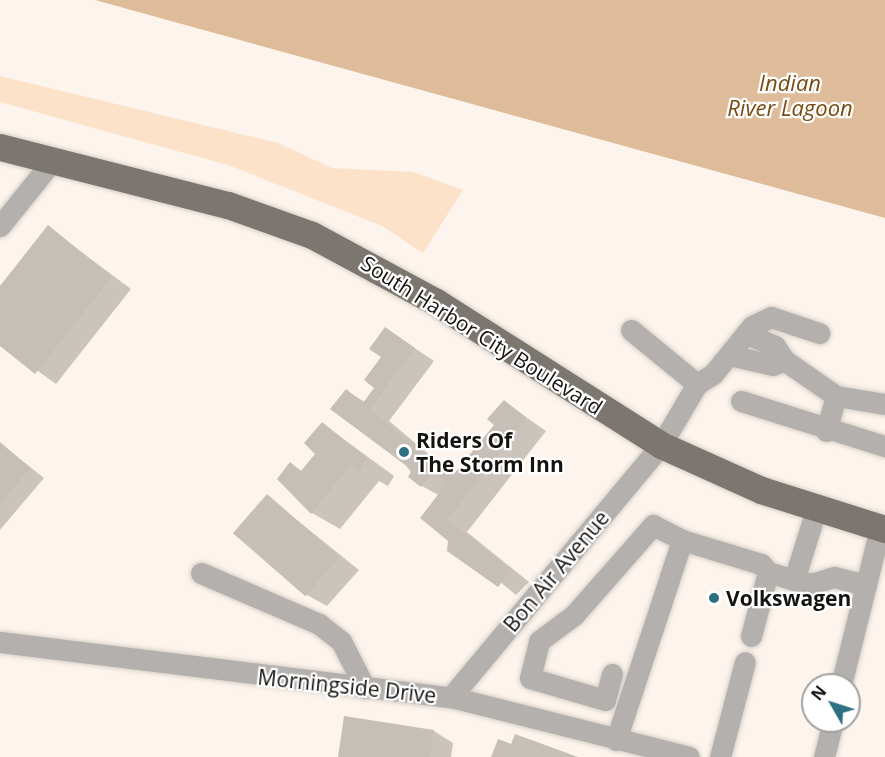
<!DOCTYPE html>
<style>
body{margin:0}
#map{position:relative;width:885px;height:757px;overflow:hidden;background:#fdf5ed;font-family:"Open Sans",sans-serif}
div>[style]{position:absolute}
.green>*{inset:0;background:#fce2c9}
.water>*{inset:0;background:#debc99}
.shadow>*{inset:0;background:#0003}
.building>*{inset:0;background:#c6bfb7;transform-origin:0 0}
.roads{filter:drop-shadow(0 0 2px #d8d1ca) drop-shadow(0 0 2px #d8d1ca)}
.minor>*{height:21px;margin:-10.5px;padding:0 10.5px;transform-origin:10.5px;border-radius:10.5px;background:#b4b0ad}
.major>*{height:27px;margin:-13.5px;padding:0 13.5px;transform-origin:13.5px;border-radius:13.5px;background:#7c7670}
.dots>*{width:16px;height:16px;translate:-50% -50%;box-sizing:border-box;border:3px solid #fff;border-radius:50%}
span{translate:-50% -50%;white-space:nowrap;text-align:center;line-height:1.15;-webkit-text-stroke:4.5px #fff;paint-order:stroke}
.street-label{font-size:21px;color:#151310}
.poi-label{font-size:21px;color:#151310;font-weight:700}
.left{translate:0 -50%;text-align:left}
.water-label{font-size:22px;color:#784b12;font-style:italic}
.north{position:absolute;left:801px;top:673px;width:60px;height:60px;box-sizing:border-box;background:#fff;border:2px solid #a1a19f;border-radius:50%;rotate:309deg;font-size:16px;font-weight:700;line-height:24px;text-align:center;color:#151310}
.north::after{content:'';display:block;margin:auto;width:21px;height:27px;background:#2d7081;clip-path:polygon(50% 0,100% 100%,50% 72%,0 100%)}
</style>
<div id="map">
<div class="green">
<div style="clip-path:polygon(0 76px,278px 143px,332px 168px,413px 172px,463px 190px,423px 253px,382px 226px,231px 166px,0 102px)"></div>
</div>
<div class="water">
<div style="clip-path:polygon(95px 0,885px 0,885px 218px)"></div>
</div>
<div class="shadow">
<div style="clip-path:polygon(48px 227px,131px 289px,56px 384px,0 344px,0 288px)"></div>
<div style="clip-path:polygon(386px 329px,434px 361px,389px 421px,455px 476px,496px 425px,504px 402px,546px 431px,467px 532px,529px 582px,516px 595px,422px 518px,440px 496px,422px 486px,347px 391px,365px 402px,376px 387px)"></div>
<div style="clip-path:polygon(323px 424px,394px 476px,388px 486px,379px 481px,340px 529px,312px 513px,279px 479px,290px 464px,302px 471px,317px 454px)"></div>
<div style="clip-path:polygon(0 443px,44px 478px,0 530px)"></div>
<div style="clip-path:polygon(267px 496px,359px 570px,327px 606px,307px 595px)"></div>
<div style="clip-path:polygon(434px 731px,453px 743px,451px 757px,339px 757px)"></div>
</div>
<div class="building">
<div style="clip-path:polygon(48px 225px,112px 277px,35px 374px,0 346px,0 286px)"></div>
<div style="clip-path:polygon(385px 327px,415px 348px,370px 409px,437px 465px,453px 475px,494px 425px,487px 419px,504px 400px,527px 418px,438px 532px,449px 520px,511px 570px,498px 587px,447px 551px,448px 541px,420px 518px,447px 483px,433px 472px,421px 487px,408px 477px,412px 470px,330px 409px,346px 389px,363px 403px,374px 388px,364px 380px,381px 357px,369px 349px)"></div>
<div style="clip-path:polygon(322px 422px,367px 458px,360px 472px,350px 466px,311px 514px,277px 479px,290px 462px,301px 471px,315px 454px,304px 443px)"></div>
<div style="clip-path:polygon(0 442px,30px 468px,0 504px)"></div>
<div style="left:267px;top:494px;width:96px;height:52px;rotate:41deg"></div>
<div style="clip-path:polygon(344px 716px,434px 730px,430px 757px,338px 757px)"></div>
<div style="clip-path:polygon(515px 734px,578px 757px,491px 757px,498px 739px,511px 744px)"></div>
</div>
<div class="roads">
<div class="minor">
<div style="left:0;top:226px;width:85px;rotate:-51.2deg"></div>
<div style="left:631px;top:330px;width:85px;rotate:39.3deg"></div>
<div style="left:746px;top:334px;width:31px;rotate:22deg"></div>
<div style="left:775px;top:346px;width:17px;rotate:57deg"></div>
<div style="left:784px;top:360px;width:63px;rotate:34.7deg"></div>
<div style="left:836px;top:396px;width:50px;rotate:9.3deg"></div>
<div style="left:729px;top:355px;width:45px;rotate:12.8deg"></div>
<div style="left:773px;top:365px;width:12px;rotate:-24deg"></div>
<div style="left:741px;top:401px;width:151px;rotate:17.4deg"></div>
<div style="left:826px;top:431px;width:36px;rotate:-74deg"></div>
<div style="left:201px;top:573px;width:129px;rotate:23.4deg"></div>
<div style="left:319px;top:624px;width:28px;rotate:38deg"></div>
<div style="left:341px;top:641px;width:53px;rotate:62.9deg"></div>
<div style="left:794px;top:580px;width:17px;rotate:13deg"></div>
<div style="left:811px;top:584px;width:24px;rotate:-17deg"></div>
<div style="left:834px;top:577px;width:33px;rotate:14deg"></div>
<div style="left:751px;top:636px;width:66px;rotate:-75.1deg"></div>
<div style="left:768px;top:572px;width:27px;rotate:17deg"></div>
<div style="left:794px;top:580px;width:73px;rotate:-72.6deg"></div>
<div style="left:0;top:642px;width:454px;rotate:7deg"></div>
<div style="left:451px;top:697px;width:245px;rotate:14.1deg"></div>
<div style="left:612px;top:674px;width:27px;rotate:105deg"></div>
<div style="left:605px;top:700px;width:78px;rotate:-163.7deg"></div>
<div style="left:530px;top:678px;width:38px;rotate:-76deg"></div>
<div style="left:539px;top:641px;width:44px;rotate:-36.6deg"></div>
<div style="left:574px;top:615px;width:120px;rotate:-48.7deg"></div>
<div style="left:653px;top:525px;width:33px;rotate:27deg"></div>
<div style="left:841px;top:685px;width:162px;rotate:-76deg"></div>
<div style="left:451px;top:697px;width:328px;rotate:-50.2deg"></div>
<div style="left:661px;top:445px;width:71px;rotate:-59.5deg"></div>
<div style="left:697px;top:384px;width:19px;rotate:-32deg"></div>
<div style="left:713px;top:374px;width:62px;rotate:-50.9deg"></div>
<div style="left:752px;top:326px;width:21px;rotate:-25deg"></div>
<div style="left:771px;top:317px;width:51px;rotate:18.4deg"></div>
<div style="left:616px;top:740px;width:211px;rotate:-71.7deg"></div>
<div style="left:682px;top:540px;width:83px;rotate:16.9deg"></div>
<div style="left:761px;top:564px;width:11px;rotate:49deg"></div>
<div style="left:720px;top:757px;width:98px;rotate:-75.3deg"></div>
<div style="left:824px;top:757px;width:37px;rotate:-76deg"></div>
</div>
<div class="major">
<div style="left:0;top:147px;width:235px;rotate:14.3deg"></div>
<div style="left:228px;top:205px;width:89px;rotate:19.7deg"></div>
<div style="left:312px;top:235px;width:141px;rotate:28.4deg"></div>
<div style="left:436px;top:302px;width:267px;rotate:32.4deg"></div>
<div style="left:661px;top:445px;width:110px;rotate:24.2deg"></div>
<div style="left:761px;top:490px;width:130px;rotate:17.5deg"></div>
</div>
</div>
<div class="dots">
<div style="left:404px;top:452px;background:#2d7081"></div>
<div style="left:714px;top:598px;background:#2d7081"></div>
</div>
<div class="street-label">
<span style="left:482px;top:335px;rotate:32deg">South Harbor City Boulevard</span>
<span style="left:556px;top:571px;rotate:-50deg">Bon Air Avenue</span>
<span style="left:347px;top:686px;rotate:6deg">Morningside Drive</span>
</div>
<div class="poi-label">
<span class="left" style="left:416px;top:452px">Riders Of<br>The Storm Inn</span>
<span class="left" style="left:726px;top:598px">Volkswagen</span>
</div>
<div class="water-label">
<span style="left:790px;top:95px">Indian<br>River Lagoon</span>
</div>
<div class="north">N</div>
</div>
